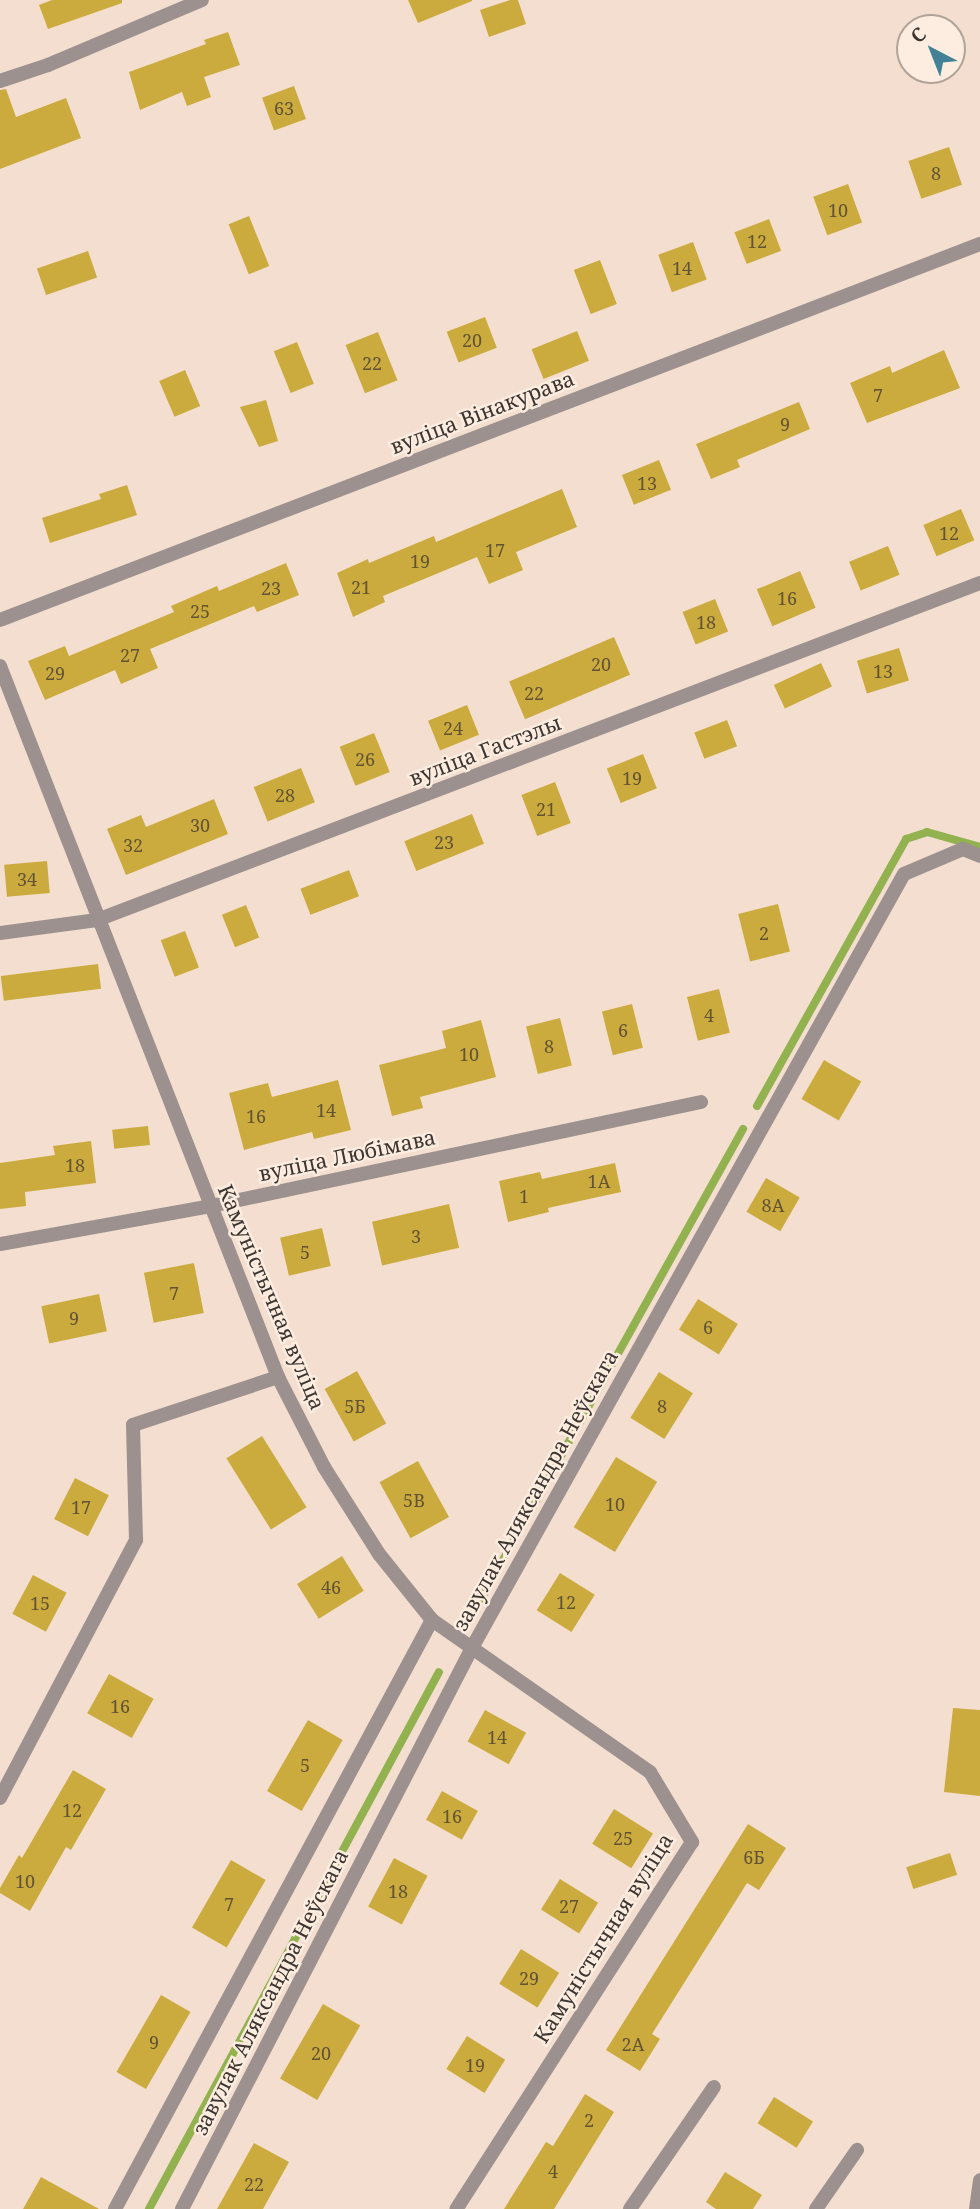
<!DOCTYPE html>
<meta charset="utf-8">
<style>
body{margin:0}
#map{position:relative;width:980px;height:2209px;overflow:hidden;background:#f3decf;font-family:"Noto Serif",serif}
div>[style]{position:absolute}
.stream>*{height:8px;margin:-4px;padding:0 4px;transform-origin:4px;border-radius:4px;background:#92b14f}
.building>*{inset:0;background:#ccab3e;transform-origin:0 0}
.service>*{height:14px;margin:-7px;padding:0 7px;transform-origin:7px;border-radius:7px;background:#9c918f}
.minor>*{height:14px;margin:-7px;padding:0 7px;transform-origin:7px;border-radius:7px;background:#9c918f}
.tertiary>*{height:14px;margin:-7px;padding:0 7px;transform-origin:7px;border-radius:7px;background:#9c918f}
span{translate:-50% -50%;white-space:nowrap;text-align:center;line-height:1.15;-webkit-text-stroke:5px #fdece0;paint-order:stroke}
.number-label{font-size:18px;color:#615334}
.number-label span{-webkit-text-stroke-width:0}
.street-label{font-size:21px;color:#3d3630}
.north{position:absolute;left:896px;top:14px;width:70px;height:70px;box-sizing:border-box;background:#fdece0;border:2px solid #b0a39a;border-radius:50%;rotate:318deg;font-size:19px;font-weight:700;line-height:28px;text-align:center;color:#3d3630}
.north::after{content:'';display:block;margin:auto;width:24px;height:32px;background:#438296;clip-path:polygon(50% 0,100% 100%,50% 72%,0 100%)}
</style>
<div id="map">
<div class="stream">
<div style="left:757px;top:1106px;width:306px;rotate:-60.8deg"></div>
<div style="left:906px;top:839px;width:22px;rotate:-18deg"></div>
<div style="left:927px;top:832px;width:55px;rotate:15.8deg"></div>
<div style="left:474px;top:1612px;width:553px;rotate:-60.88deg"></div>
<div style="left:149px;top:2209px;width:610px;rotate:-61.63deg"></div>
</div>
<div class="building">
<div style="clip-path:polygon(52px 0,122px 0,122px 3px,48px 29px,39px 5px)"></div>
<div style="clip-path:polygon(408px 0,472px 0,472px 1px,418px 23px)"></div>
<div style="clip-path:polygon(510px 0,518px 0,526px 24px,489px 37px,480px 10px)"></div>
<div style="clip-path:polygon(228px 32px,240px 65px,204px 77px,211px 97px,187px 106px,182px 92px,140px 110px,129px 72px,206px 44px,204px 40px)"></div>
<div style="left:294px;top:86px;width:35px;height:34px;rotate:70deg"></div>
<div style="clip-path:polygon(6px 89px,16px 117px,66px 98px,81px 138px,0 169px,0 90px)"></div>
<div style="left:949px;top:147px;width:40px;height:43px;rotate:71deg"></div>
<div style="left:848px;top:184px;width:41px;height:37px;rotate:70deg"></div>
<div style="left:249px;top:216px;width:54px;height:22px;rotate:68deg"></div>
<div style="left:769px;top:219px;width:34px;height:37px;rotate:69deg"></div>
<div style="left:693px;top:242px;width:40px;height:37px;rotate:70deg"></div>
<div style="left:88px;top:251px;width:28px;height:54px;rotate:71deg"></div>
<div style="left:600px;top:260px;width:47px;height:28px;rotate:69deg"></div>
<div style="left:485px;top:317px;width:33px;height:41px;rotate:69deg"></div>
<div style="left:577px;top:331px;width:32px;height:49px;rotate:68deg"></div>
<div style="left:378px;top:332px;width:52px;height:35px;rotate:68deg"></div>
<div style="left:297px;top:342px;width:45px;height:25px;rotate:68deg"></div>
<div style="clip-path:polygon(944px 350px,960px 388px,867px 423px,850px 383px,890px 366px,892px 373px)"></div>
<div style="left:185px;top:370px;width:39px;height:28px;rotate:67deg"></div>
<div style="clip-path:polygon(266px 400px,278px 441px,259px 447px,240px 407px)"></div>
<div style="clip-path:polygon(799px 402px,810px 429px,737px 460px,740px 467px,711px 479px,696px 444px)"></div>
<div style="left:659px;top:460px;width:32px;height:40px;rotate:68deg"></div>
<div style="clip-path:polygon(127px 485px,137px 515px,50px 543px,42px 518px,101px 499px,99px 494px)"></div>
<div style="clip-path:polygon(562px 489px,577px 527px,516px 552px,523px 570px,489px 584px,477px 557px,383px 596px,385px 602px,353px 617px,337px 573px,368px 559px,369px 563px,434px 536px,436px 542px)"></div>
<div style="left:961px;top:509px;width:34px;height:41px;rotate:67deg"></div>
<div style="left:888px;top:546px;width:31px;height:42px;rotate:68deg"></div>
<div style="clip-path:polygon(286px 563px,299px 595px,257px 612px,254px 606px,150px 649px,158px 668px,121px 684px,115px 670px,45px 700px,28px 661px,65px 646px,69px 656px,174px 612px,171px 606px,217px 586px,219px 591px)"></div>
<div style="left:800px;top:571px;width:40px;height:47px;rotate:67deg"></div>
<div style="left:715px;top:599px;width:35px;height:35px;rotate:68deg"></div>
<div style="left:614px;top:637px;width:41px;height:114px;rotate:67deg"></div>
<div style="left:899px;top:648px;width:34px;height:44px;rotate:73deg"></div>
<div style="left:821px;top:663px;width:26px;height:52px;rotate:65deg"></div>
<div style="left:467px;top:705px;width:32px;height:42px;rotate:68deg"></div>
<div style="left:727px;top:720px;width:28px;height:35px;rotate:69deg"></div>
<div style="left:374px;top:733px;width:42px;height:37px;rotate:68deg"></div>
<div style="left:643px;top:754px;width:37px;height:39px;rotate:68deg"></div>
<div style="left:301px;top:768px;width:37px;height:51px;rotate:68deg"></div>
<div style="left:555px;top:782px;width:44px;height:36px;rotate:69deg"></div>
<div style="clip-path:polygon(214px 799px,228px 834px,126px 875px,107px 829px,141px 815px,146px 827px)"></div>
<div style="left:472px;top:814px;width:32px;height:73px;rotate:68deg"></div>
<div style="left:47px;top:861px;width:32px;height:43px;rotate:85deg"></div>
<div style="left:349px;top:870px;width:28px;height:52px;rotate:69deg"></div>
<div style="left:778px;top:904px;width:49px;height:41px;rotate:76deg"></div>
<div style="left:246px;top:905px;width:35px;height:26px;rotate:68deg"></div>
<div style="left:185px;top:931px;width:39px;height:26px;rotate:69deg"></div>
<div style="left:98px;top:964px;width:25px;height:98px;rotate:83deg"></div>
<div style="left:719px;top:989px;width:45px;height:33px;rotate:76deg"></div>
<div style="left:632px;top:1004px;width:45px;height:31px;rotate:76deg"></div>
<div style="left:560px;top:1018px;width:49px;height:35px;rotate:76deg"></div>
<div style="clip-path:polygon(481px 1020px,496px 1077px,420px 1097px,423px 1108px,392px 1116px,379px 1065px,446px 1048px,442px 1031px)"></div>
<div style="left:824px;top:1060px;width:43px;height:45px;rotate:30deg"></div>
<div style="clip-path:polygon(338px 1080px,351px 1130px,314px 1139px,312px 1132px,244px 1150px,229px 1093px,268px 1083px,272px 1097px)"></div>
<div style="left:148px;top:1126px;width:19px;height:36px;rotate:84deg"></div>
<div style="clip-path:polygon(91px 1141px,96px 1183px,25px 1192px,26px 1206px,0 1209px,0 1163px,55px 1155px,53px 1146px)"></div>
<div style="clip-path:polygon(615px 1163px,621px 1192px,548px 1208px,549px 1212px,508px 1222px,499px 1181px,540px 1172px,542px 1179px)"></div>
<div style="left:766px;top:1178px;width:39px;height:39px;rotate:30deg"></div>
<div style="left:449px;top:1204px;width:45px;height:79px;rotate:77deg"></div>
<div style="left:322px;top:1228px;width:39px;height:43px;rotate:77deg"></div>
<div style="left:194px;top:1263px;width:51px;height:51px;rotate:79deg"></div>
<div style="left:99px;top:1294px;width:38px;height:59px;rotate:78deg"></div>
<div style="left:698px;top:1299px;width:47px;height:36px;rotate:32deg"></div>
<div style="left:357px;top:1371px;width:60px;height:37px;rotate:61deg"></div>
<div style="left:659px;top:1372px;width:40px;height:54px;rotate:32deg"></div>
<div style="left:262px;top:1436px;width:84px;height:42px;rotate:58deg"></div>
<div style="left:616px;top:1457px;width:48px;height:82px;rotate:31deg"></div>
<div style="left:418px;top:1461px;width:64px;height:44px;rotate:61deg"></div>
<div style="left:75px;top:1478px;width:38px;height:46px;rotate:27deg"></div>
<div style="left:342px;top:1556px;width:41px;height:53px;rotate:58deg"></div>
<div style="left:560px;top:1573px;width:41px;height:44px;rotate:32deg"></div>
<div style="left:33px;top:1575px;width:38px;height:44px;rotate:28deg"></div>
<div style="left:109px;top:1674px;width:51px;height:45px;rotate:29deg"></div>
<div style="clip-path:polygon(953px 1708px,980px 1710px,980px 1796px,944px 1792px)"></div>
<div style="left:485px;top:1710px;width:47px;height:36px;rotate:29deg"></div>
<div style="left:308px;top:1720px;width:40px;height:82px;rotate:30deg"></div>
<div style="clip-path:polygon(73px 1770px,106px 1789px,71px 1850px,66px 1847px,30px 1911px,0 1893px,0 1888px,19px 1855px,22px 1858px)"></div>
<div style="left:442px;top:1791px;width:41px;height:33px;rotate:29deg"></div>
<div style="left:614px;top:1809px;width:46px;height:41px;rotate:32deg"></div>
<div style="clip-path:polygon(748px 1824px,786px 1848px,759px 1890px,747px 1883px,652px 2034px,660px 2039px,640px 2071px,606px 2050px)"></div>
<div style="left:950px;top:1853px;width:23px;height:46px;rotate:72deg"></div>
<div style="left:394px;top:1858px;width:38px;height:55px;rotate:28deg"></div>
<div style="left:231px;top:1860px;width:40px;height:78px;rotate:30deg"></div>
<div style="left:560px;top:1879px;width:45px;height:36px;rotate:32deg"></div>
<div style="left:521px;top:1949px;width:45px;height:41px;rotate:32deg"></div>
<div style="left:161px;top:1995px;width:34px;height:89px;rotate:30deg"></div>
<div style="left:323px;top:2004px;width:43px;height:86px;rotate:30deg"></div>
<div style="left:467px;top:2036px;width:45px;height:39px;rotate:32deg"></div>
<div style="clip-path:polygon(585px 2094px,614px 2112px,554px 2209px,504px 2209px,546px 2142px,553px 2146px)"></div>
<div style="left:774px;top:2097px;width:46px;height:31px;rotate:32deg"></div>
<div style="clip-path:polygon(254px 2143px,289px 2162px,263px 2209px,217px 2209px)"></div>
<div style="clip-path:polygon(725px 2172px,762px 2195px,753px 2209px,716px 2209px,706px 2202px)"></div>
<div style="clip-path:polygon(41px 2177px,99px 2209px,23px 2209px)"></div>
</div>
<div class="service">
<div style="left:630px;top:2209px;width:148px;rotate:-55.5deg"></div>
<div style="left:816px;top:2209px;width:72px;rotate:-55.2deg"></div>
</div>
<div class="minor">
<div style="left:0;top:620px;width:1050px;rotate:-20.99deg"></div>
<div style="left:0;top:666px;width:763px;rotate:68.64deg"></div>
<div style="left:278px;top:1377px;width:101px;rotate:62.9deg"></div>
<div style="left:324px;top:1467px;width:103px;rotate:57.7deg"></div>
<div style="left:379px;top:1554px;width:85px;rotate:51.2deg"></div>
<div style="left:432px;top:1620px;width:266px;rotate:34.9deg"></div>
<div style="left:650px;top:1772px;width:82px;rotate:59deg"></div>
<div style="left:692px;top:1842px;width:436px;rotate:122.7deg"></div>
<div style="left:0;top:933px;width:98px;rotate:-7.6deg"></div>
<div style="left:97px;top:920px;width:945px;rotate:-20.89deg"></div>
<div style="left:0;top:1244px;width:214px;rotate:-10.2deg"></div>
<div style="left:211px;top:1206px;width:501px;rotate:-11.98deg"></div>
<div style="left:0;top:1798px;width:292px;rotate:-62.2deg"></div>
<div style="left:136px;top:1540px;width:115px;rotate:-91.5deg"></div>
<div style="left:133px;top:1425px;width:153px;rotate:-18.3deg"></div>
<div style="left:115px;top:2209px;width:669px;rotate:-61.71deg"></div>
<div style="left:182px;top:2209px;width:634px;rotate:-62.67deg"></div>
<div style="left:473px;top:1646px;width:884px;rotate:-60.83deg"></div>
<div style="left:904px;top:874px;width:64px;rotate:-23deg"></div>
<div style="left:963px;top:849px;width:18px;rotate:22deg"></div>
<div style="left:976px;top:2209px;width:29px;rotate:-82deg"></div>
</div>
<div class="tertiary">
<div style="left:0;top:81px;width:51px;rotate:-18.4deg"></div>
<div style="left:48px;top:65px;width:167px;rotate:-22.9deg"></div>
</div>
<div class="number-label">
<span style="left:284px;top:108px">63</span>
<span style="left:936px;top:173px">8</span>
<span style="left:838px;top:210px">10</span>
<span style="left:757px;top:241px">12</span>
<span style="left:682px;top:268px">14</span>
<span style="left:472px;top:340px">20</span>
<span style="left:372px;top:363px">22</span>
<span style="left:878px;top:395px">7</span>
<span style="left:785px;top:424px">9</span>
<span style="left:647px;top:483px">13</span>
<span style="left:949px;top:533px">12</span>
<span style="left:495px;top:550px">17</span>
<span style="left:420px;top:561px">19</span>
<span style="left:361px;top:587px">21</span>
<span style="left:271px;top:588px">23</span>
<span style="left:787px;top:598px">16</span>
<span style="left:200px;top:611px">25</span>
<span style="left:706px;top:622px">18</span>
<span style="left:130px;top:655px">27</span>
<span style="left:601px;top:664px">20</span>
<span style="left:883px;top:671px">13</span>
<span style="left:55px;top:673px">29</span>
<span style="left:534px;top:693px">22</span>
<span style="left:453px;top:728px">24</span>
<span style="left:365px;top:759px">26</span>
<span style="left:632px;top:778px">19</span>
<span style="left:285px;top:795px">28</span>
<span style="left:546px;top:809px">21</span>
<span style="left:200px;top:825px">30</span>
<span style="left:444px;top:842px">23</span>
<span style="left:133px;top:845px">32</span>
<span style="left:27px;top:879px">34</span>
<span style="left:764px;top:933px">2</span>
<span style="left:709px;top:1015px">4</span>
<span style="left:623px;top:1030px">6</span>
<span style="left:549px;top:1046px">8</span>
<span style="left:469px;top:1054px">10</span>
<span style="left:326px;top:1110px">14</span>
<span style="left:256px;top:1116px">16</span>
<span style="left:75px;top:1165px">18</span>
<span style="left:599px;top:1181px">1А</span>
<span style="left:524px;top:1196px">1</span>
<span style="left:773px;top:1205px">8А</span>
<span style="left:416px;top:1236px">3</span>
<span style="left:305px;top:1252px">5</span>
<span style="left:174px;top:1293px">7</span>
<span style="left:74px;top:1318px">9</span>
<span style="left:708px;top:1327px">6</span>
<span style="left:355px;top:1406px">5Б</span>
<span style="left:662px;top:1406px">8</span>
<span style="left:414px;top:1500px">5В</span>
<span style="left:615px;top:1504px">10</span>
<span style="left:81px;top:1507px">17</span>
<span style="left:331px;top:1587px">46</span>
<span style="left:566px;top:1602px">12</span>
<span style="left:40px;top:1603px">15</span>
<span style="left:120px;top:1706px">16</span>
<span style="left:497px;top:1737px">14</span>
<span style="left:305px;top:1765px">5</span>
<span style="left:72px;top:1810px">12</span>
<span style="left:452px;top:1816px">16</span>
<span style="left:623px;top:1838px">25</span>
<span style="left:754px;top:1857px">6Б</span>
<span style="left:25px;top:1881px">10</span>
<span style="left:398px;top:1891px">18</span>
<span style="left:229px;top:1904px">7</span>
<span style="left:569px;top:1906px">27</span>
<span style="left:529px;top:1978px">29</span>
<span style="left:154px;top:2042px">9</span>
<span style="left:633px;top:2044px">2А</span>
<span style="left:321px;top:2053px">20</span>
<span style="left:475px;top:2065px">19</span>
<span style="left:589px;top:2120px">2</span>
<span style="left:553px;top:2171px">4</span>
<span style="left:254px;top:2184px">22</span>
</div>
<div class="street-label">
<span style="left:482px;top:412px;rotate:-21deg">вуліца Вінакурава</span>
<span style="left:485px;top:750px;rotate:-21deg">вуліца Гастэлы</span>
<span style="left:347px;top:1155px;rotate:-12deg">вуліца Любімава</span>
<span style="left:272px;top:1297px;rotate:67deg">Камуністычная вуліца</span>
<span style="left:535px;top:1490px;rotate:-61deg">завулак Аляксандра Неўскага</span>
<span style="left:603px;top:1938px;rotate:-58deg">Камуністычная вуліца</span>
<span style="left:270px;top:1992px;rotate:-63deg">завулак Аляксандра Неўскага</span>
</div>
<div class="north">С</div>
</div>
